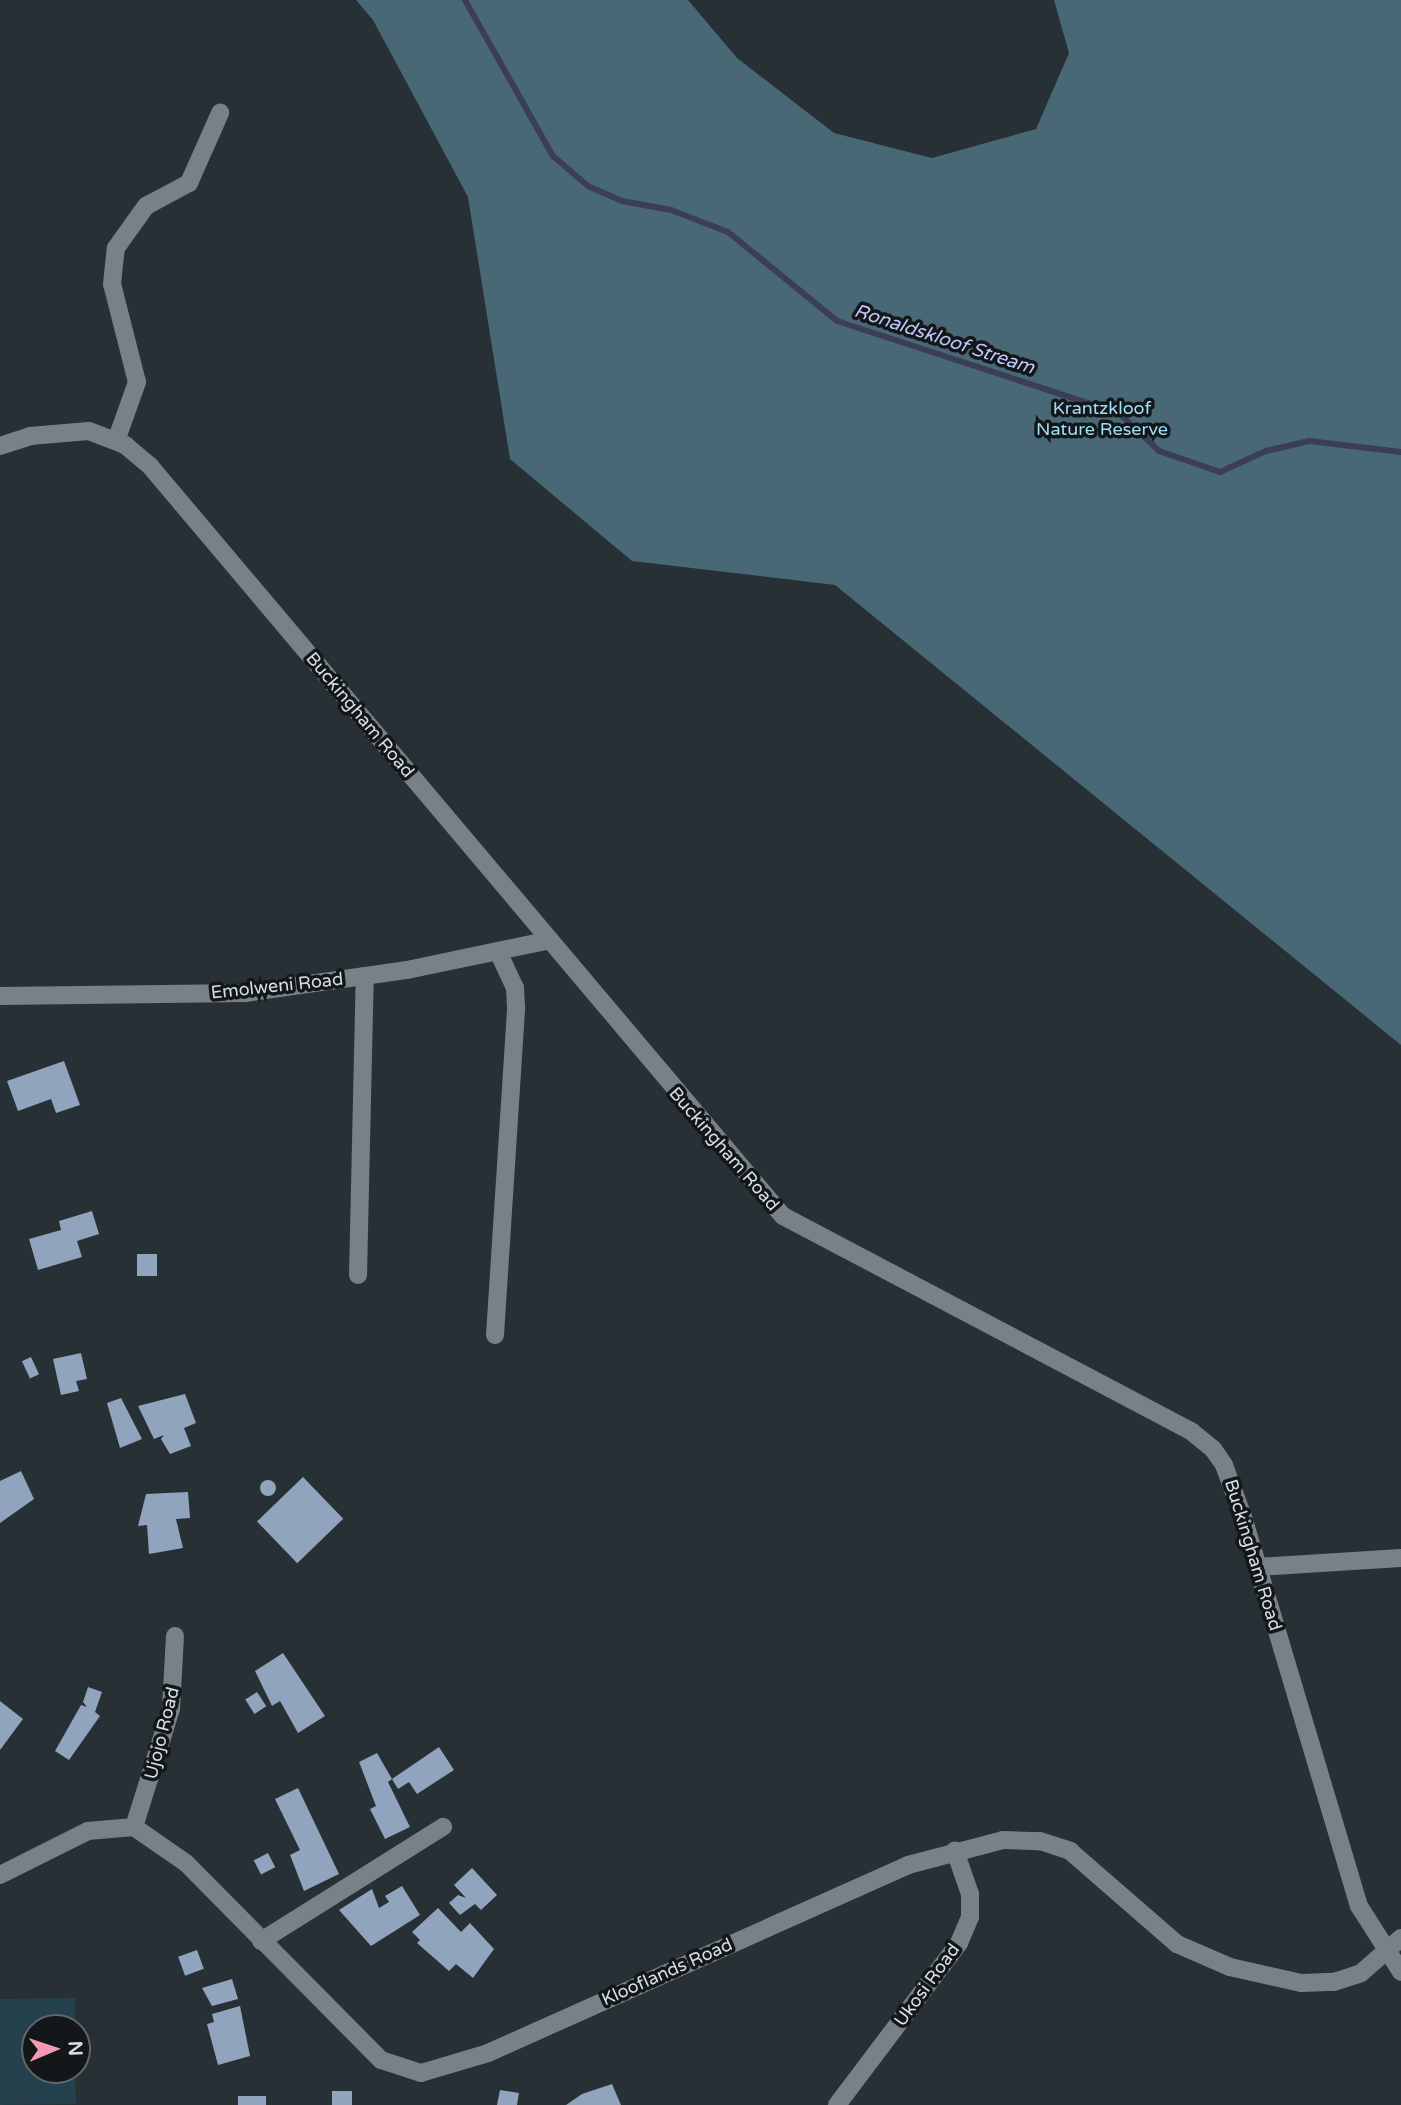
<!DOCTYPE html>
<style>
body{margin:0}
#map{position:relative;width:1401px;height:2105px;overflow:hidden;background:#273035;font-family:"Varela Round",sans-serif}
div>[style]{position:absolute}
.green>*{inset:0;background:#24414d}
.forest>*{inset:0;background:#486875}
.stream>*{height:6px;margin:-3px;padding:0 3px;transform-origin:3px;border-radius:3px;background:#3c3e57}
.building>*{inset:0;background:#91a4bd;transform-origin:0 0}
.round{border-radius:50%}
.minor>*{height:18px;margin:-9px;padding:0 9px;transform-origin:9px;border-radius:9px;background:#778288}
span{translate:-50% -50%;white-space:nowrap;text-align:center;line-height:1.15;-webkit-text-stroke:7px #131719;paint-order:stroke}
.park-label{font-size:18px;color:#a0ddf8}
.street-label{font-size:18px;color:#d8dee1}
.water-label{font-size:19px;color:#c2c6fa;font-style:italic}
.north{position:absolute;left:21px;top:2014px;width:70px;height:70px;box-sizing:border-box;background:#131719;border:2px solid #626769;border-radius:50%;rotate:88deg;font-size:19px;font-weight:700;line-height:28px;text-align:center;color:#d8dee1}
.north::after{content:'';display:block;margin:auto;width:24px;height:32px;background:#f19ab2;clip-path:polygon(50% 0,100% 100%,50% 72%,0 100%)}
</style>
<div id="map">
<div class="green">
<div style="clip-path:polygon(75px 1998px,75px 2028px,35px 2028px,35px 2070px,75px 2070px,76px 2104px,0 2105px,0 1999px)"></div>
</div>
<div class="forest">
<div style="clip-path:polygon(356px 0,688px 0,737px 58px,834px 133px,932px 158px,1036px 129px,1069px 53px,1054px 0,1401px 0,1401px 1045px,835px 585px,632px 561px,510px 459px,468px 197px,373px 20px)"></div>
</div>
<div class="stream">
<div style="left:465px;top:0;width:179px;rotate:60.6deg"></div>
<div style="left:553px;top:156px;width:46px;rotate:40.6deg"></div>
<div style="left:588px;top:186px;width:37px;rotate:24deg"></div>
<div style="left:622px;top:201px;width:50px;rotate:10.4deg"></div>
<div style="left:671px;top:210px;width:61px;rotate:21.1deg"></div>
<div style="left:728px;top:232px;width:141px;rotate:39.2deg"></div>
<div style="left:837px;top:321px;width:297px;rotate:18.1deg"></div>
<div style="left:1119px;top:413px;width:55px;rotate:43.5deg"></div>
<div style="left:1159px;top:451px;width:65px;rotate:19deg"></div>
<div style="left:1220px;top:472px;width:51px;rotate:-24.5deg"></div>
<div style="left:1266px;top:451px;width:44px;rotate:-13.1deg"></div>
<div style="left:1309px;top:441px;width:93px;rotate:6.8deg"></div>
</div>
<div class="building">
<div style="clip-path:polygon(64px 1061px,80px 1105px,56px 1113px,51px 1099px,18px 1111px,7px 1081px)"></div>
<div style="clip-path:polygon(92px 1211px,99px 1234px,77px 1241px,82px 1257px,38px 1270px,29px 1239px,61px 1230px,59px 1221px)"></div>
<div style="left:137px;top:1254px;width:20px;height:22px"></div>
<div style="clip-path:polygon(81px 1353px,87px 1379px,76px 1381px,79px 1391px,61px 1395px,53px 1359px)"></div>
<div style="left:31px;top:1357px;width:19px;height:10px;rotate:65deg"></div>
<div style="clip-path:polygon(185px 1394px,196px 1423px,184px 1428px,191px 1446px,170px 1454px,161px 1439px,164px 1435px,154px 1439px,138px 1406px)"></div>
<div style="clip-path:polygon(121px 1398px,142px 1439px,120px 1448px,107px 1403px)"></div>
<div style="clip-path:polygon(21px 1471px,34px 1499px,0 1523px,0 1481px)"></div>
<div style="left:303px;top:1477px;width:58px;height:64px;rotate:46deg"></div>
<div class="round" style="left:260px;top:1480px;width:16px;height:16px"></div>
<div style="clip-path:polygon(188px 1492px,190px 1518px,176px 1519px,183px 1548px,149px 1554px,147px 1525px,138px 1526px,146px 1494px)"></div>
<div style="clip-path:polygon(283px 1653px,325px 1716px,298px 1733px,280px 1701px,272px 1706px,255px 1671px)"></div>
<div style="clip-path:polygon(88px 1687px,102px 1692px,95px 1712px,100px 1716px,69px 1760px,55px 1751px,81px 1705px,87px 1707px,83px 1702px)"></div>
<div style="left:257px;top:1692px;width:17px;height:14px;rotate:57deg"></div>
<div style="clip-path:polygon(0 1701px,23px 1719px,0 1750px)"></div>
<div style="clip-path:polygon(439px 1747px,454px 1770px,417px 1794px,409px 1782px,398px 1789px,392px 1779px,388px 1782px,410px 1827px,385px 1839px,370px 1809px,376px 1806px,359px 1762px,377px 1753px,392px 1779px)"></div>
<div style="clip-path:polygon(298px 1788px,339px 1874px,304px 1891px,290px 1855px,300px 1850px,275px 1799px)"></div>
<div style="left:268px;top:1853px;width:16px;height:16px;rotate:63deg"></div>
<div style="clip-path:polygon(472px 1868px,497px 1895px,481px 1910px,475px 1904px,460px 1915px,449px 1903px,458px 1895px,466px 1898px,454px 1885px)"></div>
<div style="clip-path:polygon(402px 1886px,420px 1915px,371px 1946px,339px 1910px,372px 1889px,379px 1908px,389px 1902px,385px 1896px)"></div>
<div style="clip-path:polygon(438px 1908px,461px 1932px,470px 1923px,494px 1949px,473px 1978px,456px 1964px,449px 1971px,417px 1943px,420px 1940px,412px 1932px)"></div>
<div style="left:197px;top:1950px;width:20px;height:20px;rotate:70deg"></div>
<div style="clip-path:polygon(232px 1979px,238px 1999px,212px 2006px,202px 1988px)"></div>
<div style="clip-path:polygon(240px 2006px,250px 2056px,218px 2065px,207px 2024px,214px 2022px,212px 2014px)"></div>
<div style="clip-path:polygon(612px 2084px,621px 2105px,566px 2105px,582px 2094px)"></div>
<div style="clip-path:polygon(500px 2090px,519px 2093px,517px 2105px,497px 2105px)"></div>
<div style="left:332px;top:2091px;width:20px;height:14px"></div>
<div style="left:238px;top:2096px;width:28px;height:9px"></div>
</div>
<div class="minor">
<div style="left:116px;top:441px;width:63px;rotate:-70.4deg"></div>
<div style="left:137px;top:382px;width:101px;rotate:-104.3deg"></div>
<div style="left:112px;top:284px;width:36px;rotate:-84deg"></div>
<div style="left:116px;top:248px;width:52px;rotate:-54.5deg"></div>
<div style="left:146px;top:206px;width:49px;rotate:-28.1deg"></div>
<div style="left:189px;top:183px;width:77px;rotate:-66.1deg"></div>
<div style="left:0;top:446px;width:32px;rotate:-18deg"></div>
<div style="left:30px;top:436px;width:59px;rotate:-4.8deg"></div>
<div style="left:89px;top:431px;width:39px;rotate:21deg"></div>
<div style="left:125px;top:445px;width:33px;rotate:40deg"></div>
<div style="left:150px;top:466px;width:981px;rotate:49.84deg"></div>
<div style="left:783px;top:1216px;width:463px;rotate:27.8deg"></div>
<div style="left:1192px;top:1432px;width:27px;rotate:39deg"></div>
<div style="left:1213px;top:1449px;width:19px;rotate:55deg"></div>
<div style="left:1224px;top:1465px;width:55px;rotate:69.9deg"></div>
<div style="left:1243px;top:1517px;width:406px;rotate:73.4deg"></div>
<div style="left:1359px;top:1906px;width:78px;rotate:57.5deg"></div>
<div style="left:0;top:996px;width:245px;rotate:-0.7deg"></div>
<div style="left:245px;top:993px;width:164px;rotate:-8.1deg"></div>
<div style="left:407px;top:970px;width:146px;rotate:-11.8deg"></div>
<div style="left:358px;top:1275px;width:299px;rotate:-88.7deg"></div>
<div style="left:495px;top:1335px;width:329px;rotate:-86.3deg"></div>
<div style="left:516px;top:1007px;width:19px;rotate:-93deg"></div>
<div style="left:515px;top:988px;width:38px;rotate:-115deg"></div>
<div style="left:1257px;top:1567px;width:144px;rotate:-3.6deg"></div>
<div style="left:134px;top:1827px;width:124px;rotate:-72.6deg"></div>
<div style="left:171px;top:1709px;width:73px;rotate:-86.9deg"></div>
<div style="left:0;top:1875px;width:98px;rotate:-26.6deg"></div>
<div style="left:88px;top:1831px;width:46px;rotate:-5deg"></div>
<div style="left:134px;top:1827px;width:63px;rotate:34.7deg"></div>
<div style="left:186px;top:1863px;width:277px;rotate:45.3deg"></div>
<div style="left:381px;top:2060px;width:42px;rotate:18deg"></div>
<div style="left:421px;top:2073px;width:70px;rotate:-16.6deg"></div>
<div style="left:488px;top:2053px;width:460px;rotate:-24.1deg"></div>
<div style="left:908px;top:1865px;width:98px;rotate:-14.7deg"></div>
<div style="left:1003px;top:1840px;width:37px;rotate:2deg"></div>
<div style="left:1040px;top:1841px;width:32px;rotate:18deg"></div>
<div style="left:1070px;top:1851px;width:142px;rotate:41deg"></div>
<div style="left:1177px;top:1944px;width:58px;rotate:23.5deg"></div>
<div style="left:1230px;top:1967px;width:73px;rotate:12.7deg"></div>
<div style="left:1301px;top:1983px;width:33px;rotate:-2deg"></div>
<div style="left:1334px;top:1982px;width:28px;rotate:-18deg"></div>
<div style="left:1361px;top:1973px;width:53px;rotate:-41.2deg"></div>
<div style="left:261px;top:1941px;width:215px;rotate:-32.1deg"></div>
<div style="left:837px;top:2105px;width:203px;rotate:-53deg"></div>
<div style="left:959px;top:1943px;width:28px;rotate:-67deg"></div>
<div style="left:970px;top:1917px;width:23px;rotate:-90deg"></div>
<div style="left:970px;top:1894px;width:46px;rotate:-109.2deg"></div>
</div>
<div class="park-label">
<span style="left:1102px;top:419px">Krantzkloof<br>Nature Reserve</span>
</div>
<div class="street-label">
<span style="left:360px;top:715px;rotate:50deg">Buckingham Road</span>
<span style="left:277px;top:986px;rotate:-6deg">Emolweni Road</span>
<span style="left:724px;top:1149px;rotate:49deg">Buckingham Road</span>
<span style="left:1253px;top:1555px;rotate:73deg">Buckingham Road</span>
<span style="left:162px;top:1733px;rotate:-76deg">Ujojo Road</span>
<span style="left:667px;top:1972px;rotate:-24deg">Klooflands Road</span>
<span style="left:927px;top:1985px;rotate:-54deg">Ukosi Road</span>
</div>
<div class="water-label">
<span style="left:944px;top:340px;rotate:18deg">Ronaldskloof Stream</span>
</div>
<div class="north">N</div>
</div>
